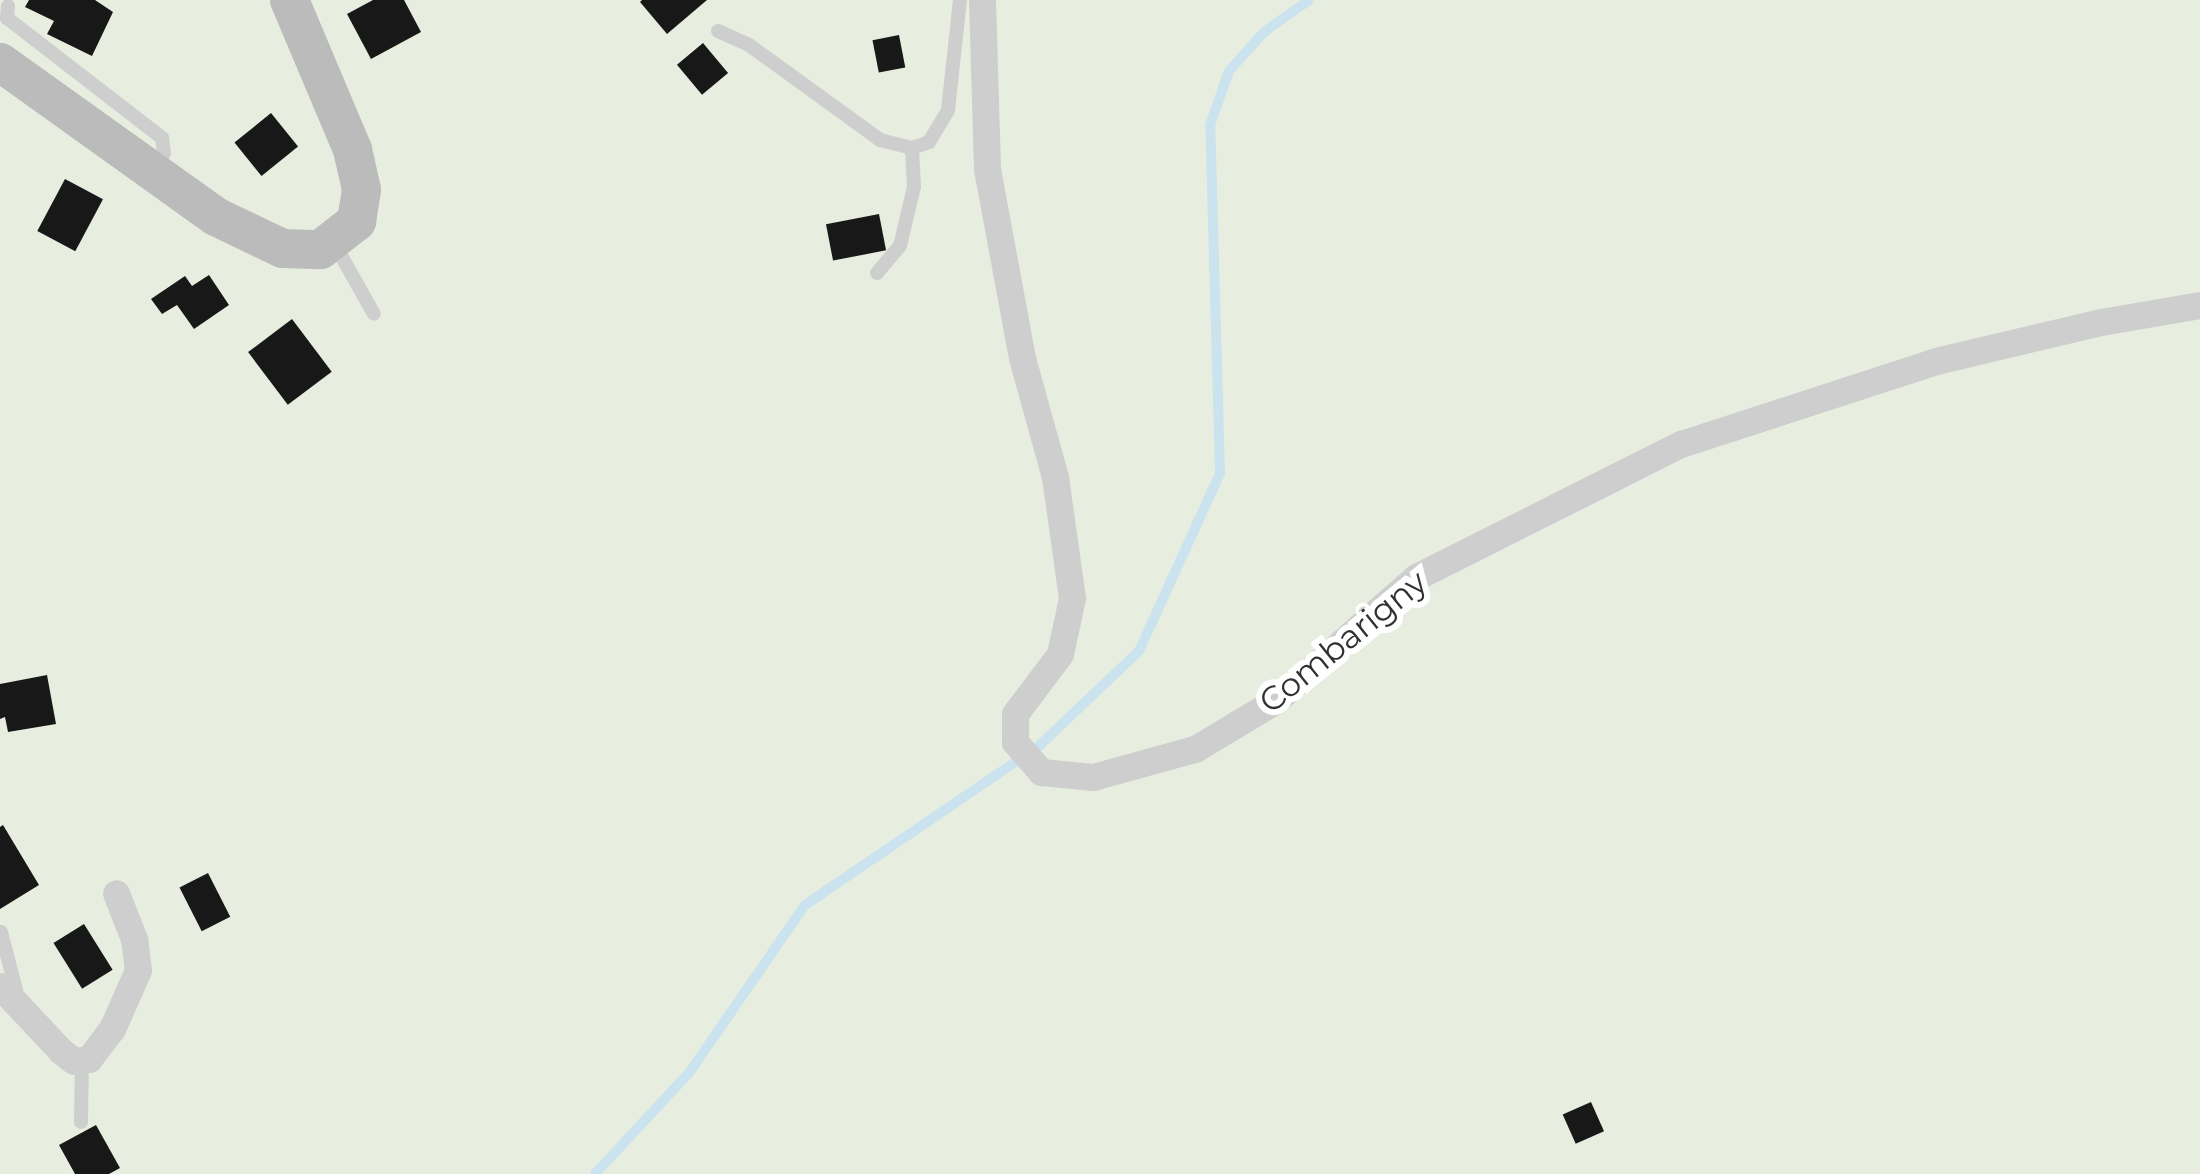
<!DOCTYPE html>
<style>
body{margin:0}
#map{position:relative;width:2200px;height:1174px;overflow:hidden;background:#fff;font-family:Montserrat,sans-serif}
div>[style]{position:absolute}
.green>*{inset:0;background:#e8eedf;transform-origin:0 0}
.stream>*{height:10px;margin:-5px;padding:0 5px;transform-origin:5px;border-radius:5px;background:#cbe3ee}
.building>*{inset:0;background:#181818;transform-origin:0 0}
.lane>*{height:14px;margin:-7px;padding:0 7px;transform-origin:7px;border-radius:7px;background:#cecece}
.street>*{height:27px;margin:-13.5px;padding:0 13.5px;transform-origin:13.5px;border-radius:13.5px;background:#cecece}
.secondary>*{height:39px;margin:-19.5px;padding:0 19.5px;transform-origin:19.5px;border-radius:19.5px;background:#bbb}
span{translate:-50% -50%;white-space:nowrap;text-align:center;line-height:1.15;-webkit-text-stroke:12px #fff;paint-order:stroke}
.street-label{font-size:33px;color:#313131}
</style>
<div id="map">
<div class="green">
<div style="left:0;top:0;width:2200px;height:1174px"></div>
</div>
<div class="stream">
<div style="left:595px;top:1174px;width:138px;rotate:-47.1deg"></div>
<div style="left:689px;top:1073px;width:204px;rotate:-55.4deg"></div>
<div style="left:805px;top:905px;width:284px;rotate:-34.2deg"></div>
<div style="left:1040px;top:745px;width:137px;rotate:-43.5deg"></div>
<div style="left:1139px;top:651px;width:196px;rotate:-65.5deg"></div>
<div style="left:1220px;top:473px;width:348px;rotate:-91.6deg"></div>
<div style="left:1210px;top:125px;width:57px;rotate:-70.6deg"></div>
<div style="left:1229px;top:71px;width:52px;rotate:-48.1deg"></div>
<div style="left:1264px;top:32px;width:55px;rotate:-35.4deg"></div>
</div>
<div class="building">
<div style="clip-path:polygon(29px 0,95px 0,113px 12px,92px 56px,47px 34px,54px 21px,25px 7px)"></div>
<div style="clip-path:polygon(373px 0,404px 0,421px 32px,371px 59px,347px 14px)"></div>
<div style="clip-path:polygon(707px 0,667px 34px,640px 2px,642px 0)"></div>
<div style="left:899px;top:35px;width:33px;height:27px;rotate:79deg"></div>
<div style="left:703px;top:43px;width:39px;height:34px;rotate:50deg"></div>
<div style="left:271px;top:113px;width:43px;height:47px;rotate:51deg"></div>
<div style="left:65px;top:179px;width:43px;height:59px;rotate:28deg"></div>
<div style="left:879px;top:214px;width:37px;height:54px;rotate:79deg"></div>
<div style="clip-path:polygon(209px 275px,229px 305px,194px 329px,177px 305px,162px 314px,151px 299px,185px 276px,192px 286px)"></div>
<div style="left:292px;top:319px;width:66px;height:55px;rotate:53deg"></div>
<div style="clip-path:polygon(47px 675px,56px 724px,8px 732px,5px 717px,0 719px,0 684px)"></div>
<div style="clip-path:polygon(3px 825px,39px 885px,0 909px,0 827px)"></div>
<div style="left:208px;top:873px;width:49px;height:32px;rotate:63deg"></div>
<div style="left:84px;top:924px;width:54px;height:36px;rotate:58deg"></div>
<div style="left:1591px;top:1102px;width:32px;height:31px;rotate:66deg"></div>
<div style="clip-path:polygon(96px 1125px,120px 1168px,109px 1174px,75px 1174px,59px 1145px)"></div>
</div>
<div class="lane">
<div style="left:8px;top:6px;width:12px;rotate:95deg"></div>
<div style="left:7px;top:18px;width:196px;rotate:37.7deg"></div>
<div style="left:162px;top:138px;width:15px;rotate:82deg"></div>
<div style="left:164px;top:153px;width:18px;rotate:124deg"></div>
<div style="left:718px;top:31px;width:34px;rotate:24deg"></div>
<div style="left:749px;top:45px;width:162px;rotate:35.9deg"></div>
<div style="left:880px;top:140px;width:33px;rotate:14deg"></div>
<div style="left:912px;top:148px;width:18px;rotate:-19deg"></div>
<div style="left:929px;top:142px;width:37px;rotate:-59deg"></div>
<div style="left:948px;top:110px;width:111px;rotate:-83.8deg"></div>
<div style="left:334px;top:243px;width:81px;rotate:60.6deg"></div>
<div style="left:877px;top:273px;width:35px;rotate:-50deg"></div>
<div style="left:900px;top:246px;width:61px;rotate:-76.7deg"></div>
<div style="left:914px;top:187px;width:39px;rotate:-93deg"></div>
<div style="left:1px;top:932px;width:60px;rotate:75.5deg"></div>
<div style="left:16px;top:990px;width:6px;rotate:129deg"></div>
<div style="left:81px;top:1122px;width:61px;rotate:-89.1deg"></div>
</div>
<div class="street">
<div style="left:982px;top:0;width:169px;rotate:88.3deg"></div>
<div style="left:987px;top:169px;width:192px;rotate:79.5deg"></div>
<div style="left:1022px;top:358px;width:123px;rotate:74.5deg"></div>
<div style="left:1055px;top:477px;width:122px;rotate:82deg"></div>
<div style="left:1072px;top:598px;width:57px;rotate:102.1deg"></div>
<div style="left:1060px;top:654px;width:75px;rotate:126.9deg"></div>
<div style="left:1015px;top:714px;width:28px;rotate:90deg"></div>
<div style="left:1015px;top:742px;width:40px;rotate:49deg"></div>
<div style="left:1041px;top:772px;width:52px;rotate:5.5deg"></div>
<div style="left:1093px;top:777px;width:106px;rotate:-15.4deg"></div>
<div style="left:1195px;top:749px;width:93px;rotate:-31deg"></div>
<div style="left:1275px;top:701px;width:188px;rotate:-41.3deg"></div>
<div style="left:1416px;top:577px;width:297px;rotate:-26.7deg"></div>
<div style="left:1681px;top:444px;width:268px;rotate:-18deg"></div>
<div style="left:1936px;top:361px;width:170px;rotate:-13.3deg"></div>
<div style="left:2101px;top:322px;width:100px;rotate:-9.7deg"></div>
<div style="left:0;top:986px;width:89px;rotate:46.8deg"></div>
<div style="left:61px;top:1051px;width:16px;rotate:38deg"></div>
<div style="left:74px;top:1061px;width:15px;rotate:-8deg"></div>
<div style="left:89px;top:1059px;width:38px;rotate:-53deg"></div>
<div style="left:112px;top:1029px;width:64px;rotate:-66.2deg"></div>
<div style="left:138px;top:970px;width:31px;rotate:-97deg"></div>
<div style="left:134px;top:939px;width:49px;rotate:-111.4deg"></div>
</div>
<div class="secondary">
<div style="left:0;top:62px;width:264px;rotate:35.6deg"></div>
<div style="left:215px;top:216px;width:74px;rotate:25.5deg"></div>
<div style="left:282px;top:248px;width:38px;rotate:2deg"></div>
<div style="left:320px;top:249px;width:46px;rotate:-37.9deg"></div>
<div style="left:356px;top:221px;width:32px;rotate:-81deg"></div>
<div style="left:361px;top:189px;width:41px;rotate:-102.7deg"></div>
<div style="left:352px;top:149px;width:162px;rotate:-112.9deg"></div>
</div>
<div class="street-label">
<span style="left:1343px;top:642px;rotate:-39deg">Combarigny</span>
</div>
</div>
